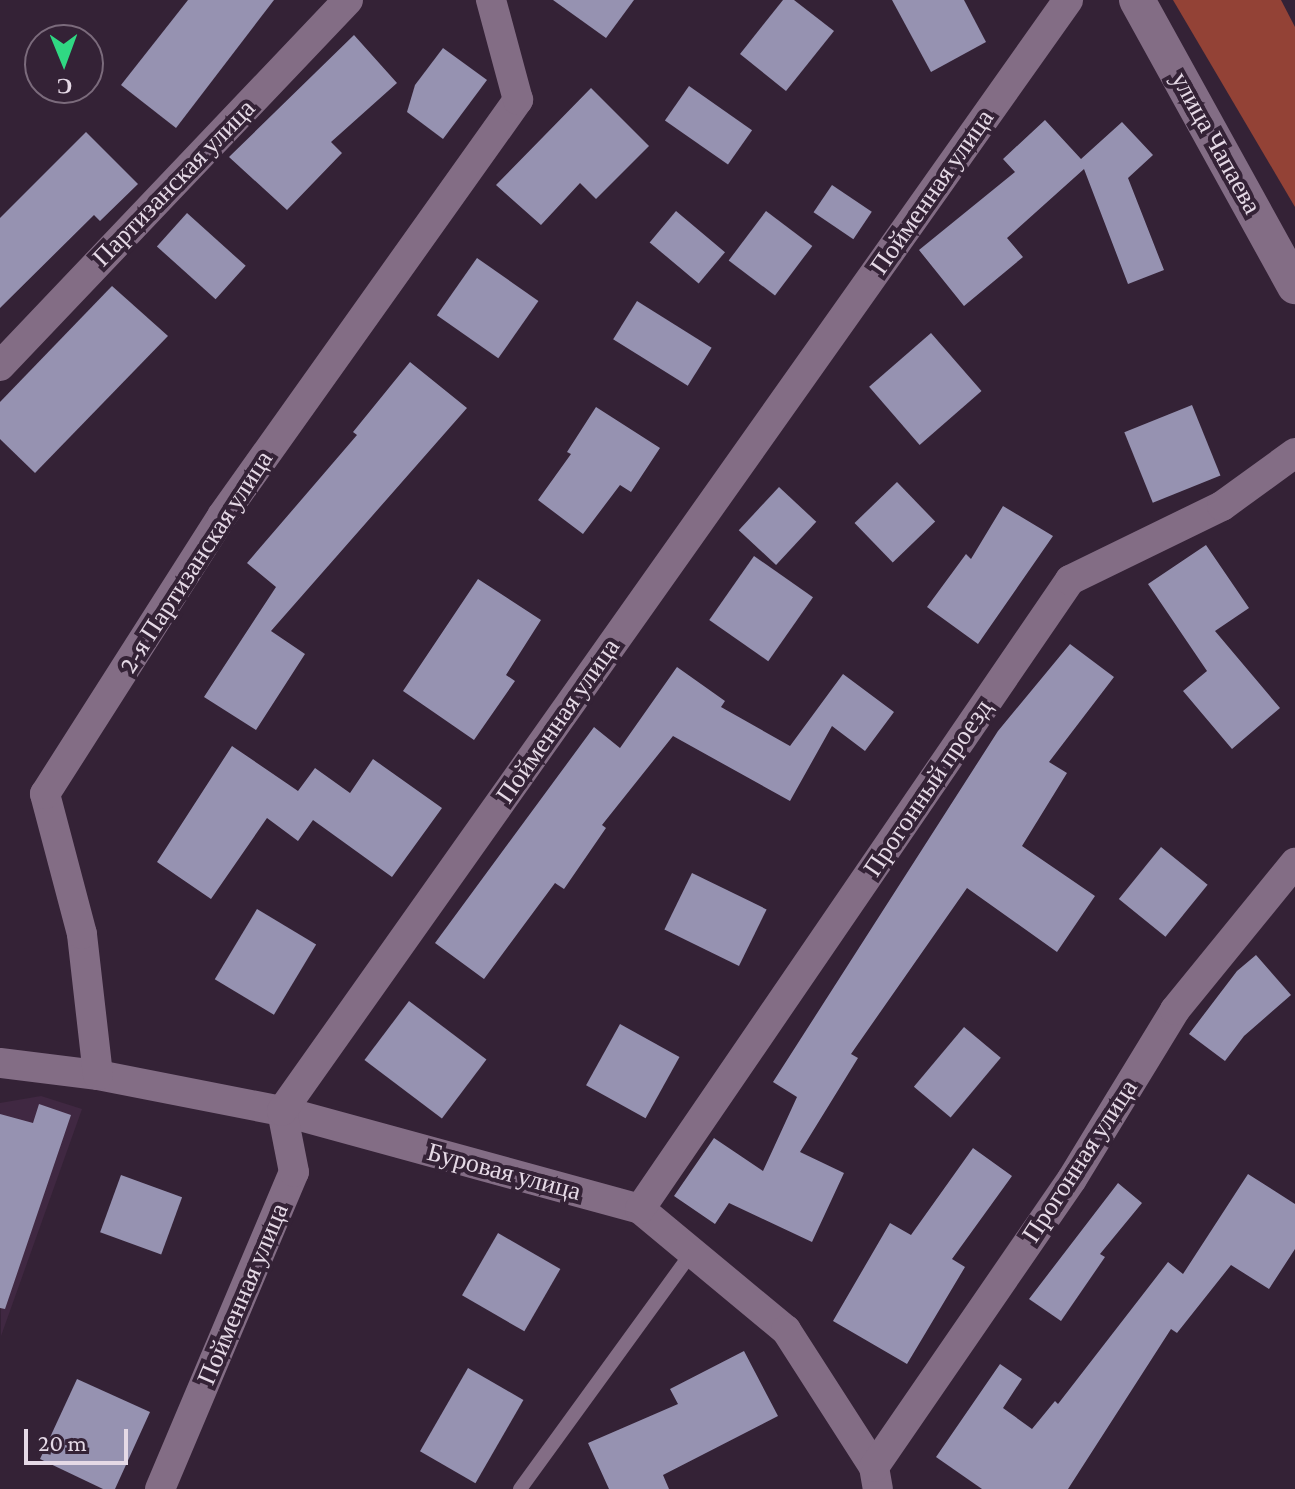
<!DOCTYPE html>
<meta charset="utf-8">
<style>
body{margin:0}
#map{position:relative;width:1295px;height:1489px;overflow:hidden;background:#342236;font-family:"Crimson Pro",serif}
div>[style]{position:absolute}
.built>*{inset:0;background:#402842}
.forest>*{inset:0;background:#934236}
.building>*{inset:0;background:#9692b1;transform-origin:0 0}
.service>*{height:14px;margin:-7px;padding:0 7px;transform-origin:7px;border-radius:7px;background:#836d85}
.minor>*{height:30px;margin:-15px;padding:0 15px;transform-origin:15px;border-radius:15px;background:#836d85}
.tertiary>*{height:36px;margin:-18px;padding:0 18px;transform-origin:18px;border-radius:18px;background:#836d85}
span{translate:-50% -50%;white-space:nowrap;text-align:center;line-height:1.15;-webkit-text-stroke:8px #342236;paint-order:stroke}
.street-label{font-size:26px;color:#e5d9e6}
.north{position:absolute;left:24px;top:24px;width:80px;height:80px;box-sizing:border-box;background:#342236;border:2px solid #7b6b7c;border-radius:50%;rotate:179deg;font-size:22px;font-weight:700;line-height:32px;text-align:center;color:#e5d9e6}
.north::after{content:'';display:block;margin:auto;width:28px;height:36px;background:#30d883;clip-path:polygon(50% 0,100% 100%,50% 72%,0 100%)}
.scale{position:absolute;left:24px;top:1429px;width:104px;height:36px;box-sizing:border-box;border:4px solid #e5d9e6;border-top:0;padding-left:10px;font-size:24px;line-height:28px;white-space:nowrap;color:#e5d9e6;-webkit-text-stroke:6px #342236;paint-order:stroke}
</style>
<div id="map">
<div class="built">
<div style="clip-path:polygon(41px 1096px,82px 1109px,1px 1336px,0 1103px)"></div>
</div>
<div class="forest">
<div style="clip-path:polygon(1173px 0,1281px 0,1295px 27px,1295px 207px)"></div>
</div>
<div class="building">
<div style="clip-path:polygon(188px 0,274px 0,176px 128px,121px 85px)"></div>
<div style="clip-path:polygon(553px 0,634px 0,606px 38px)"></div>
<div style="clip-path:polygon(783px 0,794px 0,834px 31px,786px 91px,740px 54px)"></div>
<div style="clip-path:polygon(892px 0,964px 0,986px 42px,931px 72px)"></div>
<div style="clip-path:polygon(354px 35px,397px 83px,331px 142px,342px 153px,287px 210px,229px 157px)"></div>
<div style="clip-path:polygon(443px 48px,487px 80px,443px 139px,407px 112px,415px 85px)"></div>
<div style="left:689px;top:86px;width:77px;height:42px;rotate:35deg"></div>
<div style="clip-path:polygon(591px 88px,649px 146px,596px 199px,580px 183px,541px 225px,496px 185px)"></div>
<div style="clip-path:polygon(1045px 120px,1081px 159px,1122px 122px,1153px 155px,1128px 178px,1164px 270px,1128px 284px,1084px 169px,1007px 238px,1023px 257px,964px 306px,919px 250px,1015px 172px,1003px 159px)"></div>
<div style="clip-path:polygon(86px 132px,138px 184px,100px 221px,94px 215px,0 308px,0 218px)"></div>
<div style="left:832px;top:185px;width:48px;height:33px;rotate:34deg"></div>
<div style="left:676px;top:211px;width:64px;height:41px;rotate:40deg"></div>
<div style="left:766px;top:211px;width:58px;height:62px;rotate:37deg"></div>
<div style="left:187px;top:213px;width:79px;height:45px;rotate:42deg"></div>
<div style="left:477px;top:258px;width:75px;height:70px;rotate:35deg"></div>
<div style="clip-path:polygon(112px 286px,168px 336px,35px 473px,0 439px,0 402px)"></div>
<div style="left:637px;top:301px;width:88px;height:45px;rotate:32deg"></div>
<div style="left:931px;top:333px;width:77px;height:82px;rotate:49deg"></div>
<div style="clip-path:polygon(410px 362px,467px 408px,271px 631px,305px 654px,256px 730px,204px 697px,276px 587px,247px 563px,357px 435px,353px 432px)"></div>
<div style="left:1192px;top:405px;width:76px;height:73px;rotate:68deg"></div>
<div style="clip-path:polygon(596px 407px,660px 448px,631px 492px,620px 485px,583px 534px,538px 500px,571px 454px,567px 452px)"></div>
<div style="left:897px;top:482px;width:55px;height:59px;rotate:46deg"></div>
<div style="left:779px;top:487px;width:51px;height:59px;rotate:43deg"></div>
<div style="clip-path:polygon(1003px 506px,1053px 536px,978px 644px,927px 607px,966px 554px,971px 559px)"></div>
<div style="clip-path:polygon(1206px 545px,1249px 608px,1215px 631px,1280px 708px,1232px 749px,1183px 691px,1207px 671px,1148px 584px)"></div>
<div style="left:754px;top:556px;width:72px;height:78px;rotate:35deg"></div>
<div style="clip-path:polygon(478px 579px,541px 620px,506px 675px,515px 681px,474px 740px,403px 691px)"></div>
<div style="clip-path:polygon(1070px 644px,1114px 677px,1049px 762px,1067px 773px,1022px 846px,1095px 896px,1057px 952px,967px 888px,851px 1054px,858px 1058px,800px 1152px,844px 1173px,812px 1242px,729px 1203px,715px 1224px,674px 1196px,714px 1138px,763px 1171px,797px 1097px,773px 1082px,998px 731px)"></div>
<div style="clip-path:polygon(677px 667px,725px 701px,721px 707px,790px 746px,843px 674px,894px 712px,865px 751px,832px 726px,790px 801px,673px 736px,602px 825px,606px 828px,564px 889px,555px 883px,484px 979px,435px 943px,594px 727px,620px 748px)"></div>
<div style="clip-path:polygon(232px 746px,298px 791px,315px 768px,350px 793px,373px 759px,442px 808px,392px 877px,313px 820px,298px 841px,267px 818px,211px 899px,157px 862px)"></div>
<div style="left:1161px;top:847px;width:60px;height:67px;rotate:39deg"></div>
<div style="left:692px;top:873px;width:83px;height:63px;rotate:26deg"></div>
<div style="left:257px;top:909px;width:69px;height:82px;rotate:31deg"></div>
<div style="clip-path:polygon(1256px 955px,1291px 995px,1244px 1036px,1225px 1061px,1189px 1034px,1237px 971px)"></div>
<div style="left:409px;top:1001px;width:97px;height:74px;rotate:37deg"></div>
<div style="left:620px;top:1024px;width:68px;height:70px;rotate:29deg"></div>
<div style="left:964px;top:1027px;width:48px;height:78px;rotate:40deg"></div>
<div style="clip-path:polygon(39px 1104px,71px 1115px,5px 1309px,0 1308px,0 1114px,33px 1123px)"></div>
<div style="clip-path:polygon(973px 1148px,1012px 1176px,952px 1259px,965px 1267px,907px 1364px,833px 1321px,890px 1223px,911px 1235px)"></div>
<div style="clip-path:polygon(1248px 1174px,1295px 1204px,1295px 1249px,1269px 1289px,1231px 1265px,1177px 1333px,1171px 1329px,1068px 1489px,982px 1489px,936px 1457px,1000px 1364px,1022px 1379px,1003px 1408px,1032px 1429px,1055px 1401px,1058px 1404px,1168px 1262px,1183px 1274px)"></div>
<div style="left:121px;top:1175px;width:65px;height:61px;rotate:20deg"></div>
<div style="clip-path:polygon(1118px 1183px,1142px 1203px,1100px 1254px,1105px 1257px,1061px 1321px,1029px 1299px)"></div>
<div style="left:498px;top:1233px;width:72px;height:72px;rotate:30deg"></div>
<div style="clip-path:polygon(744px 1351px,778px 1416px,663px 1475px,669px 1489px,609px 1489px,588px 1443px,678px 1404px,670px 1389px)"></div>
<div style="left:468px;top:1368px;width:64px;height:96px;rotate:30deg"></div>
<div style="clip-path:polygon(77px 1379px,150px 1412px,115px 1489px,103px 1489px,40px 1459px)"></div>
</div>
<div class="service">
<div style="left:520px;top:1489px;width:291px;rotate:-54deg"></div>
</div>
<div class="minor">
<div style="left:0;top:366px;width:505px;rotate:-46.44deg"></div>
<div style="left:0;top:1063px;width:99px;rotate:7deg"></div>
<div style="left:98px;top:1075px;width:187px;rotate:11.1deg"></div>
<div style="left:282px;top:1111px;width:371px;rotate:15.3deg"></div>
<div style="left:640px;top:1209px;width:190px;rotate:39.7deg"></div>
<div style="left:786px;top:1330px;width:163px;rotate:57.3deg"></div>
<div style="left:874px;top:1467px;width:22px;rotate:80deg"></div>
<div style="left:98px;top:1075px;width:142px;rotate:-96.5deg"></div>
<div style="left:82px;top:934px;width:145px;rotate:-104.8deg"></div>
<div style="left:45px;top:794px;width:330px;rotate:-57.5deg"></div>
<div style="left:222px;top:516px;width:511px;rotate:-54.57deg"></div>
<div style="left:518px;top:100px;width:104px;rotate:-105.1deg"></div>
<div style="left:640px;top:1209px;width:762px;rotate:-55.64deg"></div>
<div style="left:1070px;top:580px;width:169px;rotate:-26deg"></div>
<div style="left:1222px;top:506px;width:90px;rotate:-36deg"></div>
<div style="left:874px;top:1467px;width:349px;rotate:-55.5deg"></div>
<div style="left:1072px;top:1179px;width:198px;rotate:-58.6deg"></div>
<div style="left:1175px;top:1010px;width:190px;rotate:-50.8deg"></div>
<div style="left:160px;top:1489px;width:344px;rotate:-67.1deg"></div>
<div style="left:294px;top:1172px;width:62px;rotate:-101.1deg"></div>
<div style="left:282px;top:1111px;width:1361px;rotate:-54.72deg"></div>
</div>
<div class="tertiary">
<div style="left:1137px;top:0;width:327px;rotate:61.1deg"></div>
</div>
<div class="street-label">
<span style="left:1216px;top:143px;rotate:61deg">улица Чапаева</span>
<span style="left:174px;top:183px;rotate:-46deg">Партизанская улица</span>
<span style="left:932px;top:192px;rotate:-55deg">Пойменная улица</span>
<span style="left:196px;top:562px;rotate:-57deg">2-я Партизанская улица</span>
<span style="left:558px;top:721px;rotate:-55deg">Пойменная улица</span>
<span style="left:928px;top:788px;rotate:-56deg">Прогонный проезд</span>
<span style="left:1080px;top:1161px;rotate:-57deg">Прогонная улица</span>
<span style="left:504px;top:1172px;rotate:15deg">Буровая улица</span>
<span style="left:243px;top:1294px;rotate:-67deg">Пойменная улица</span>
</div>
<div class="north">С</div>
<div class="scale">20 m</div>
</div>
